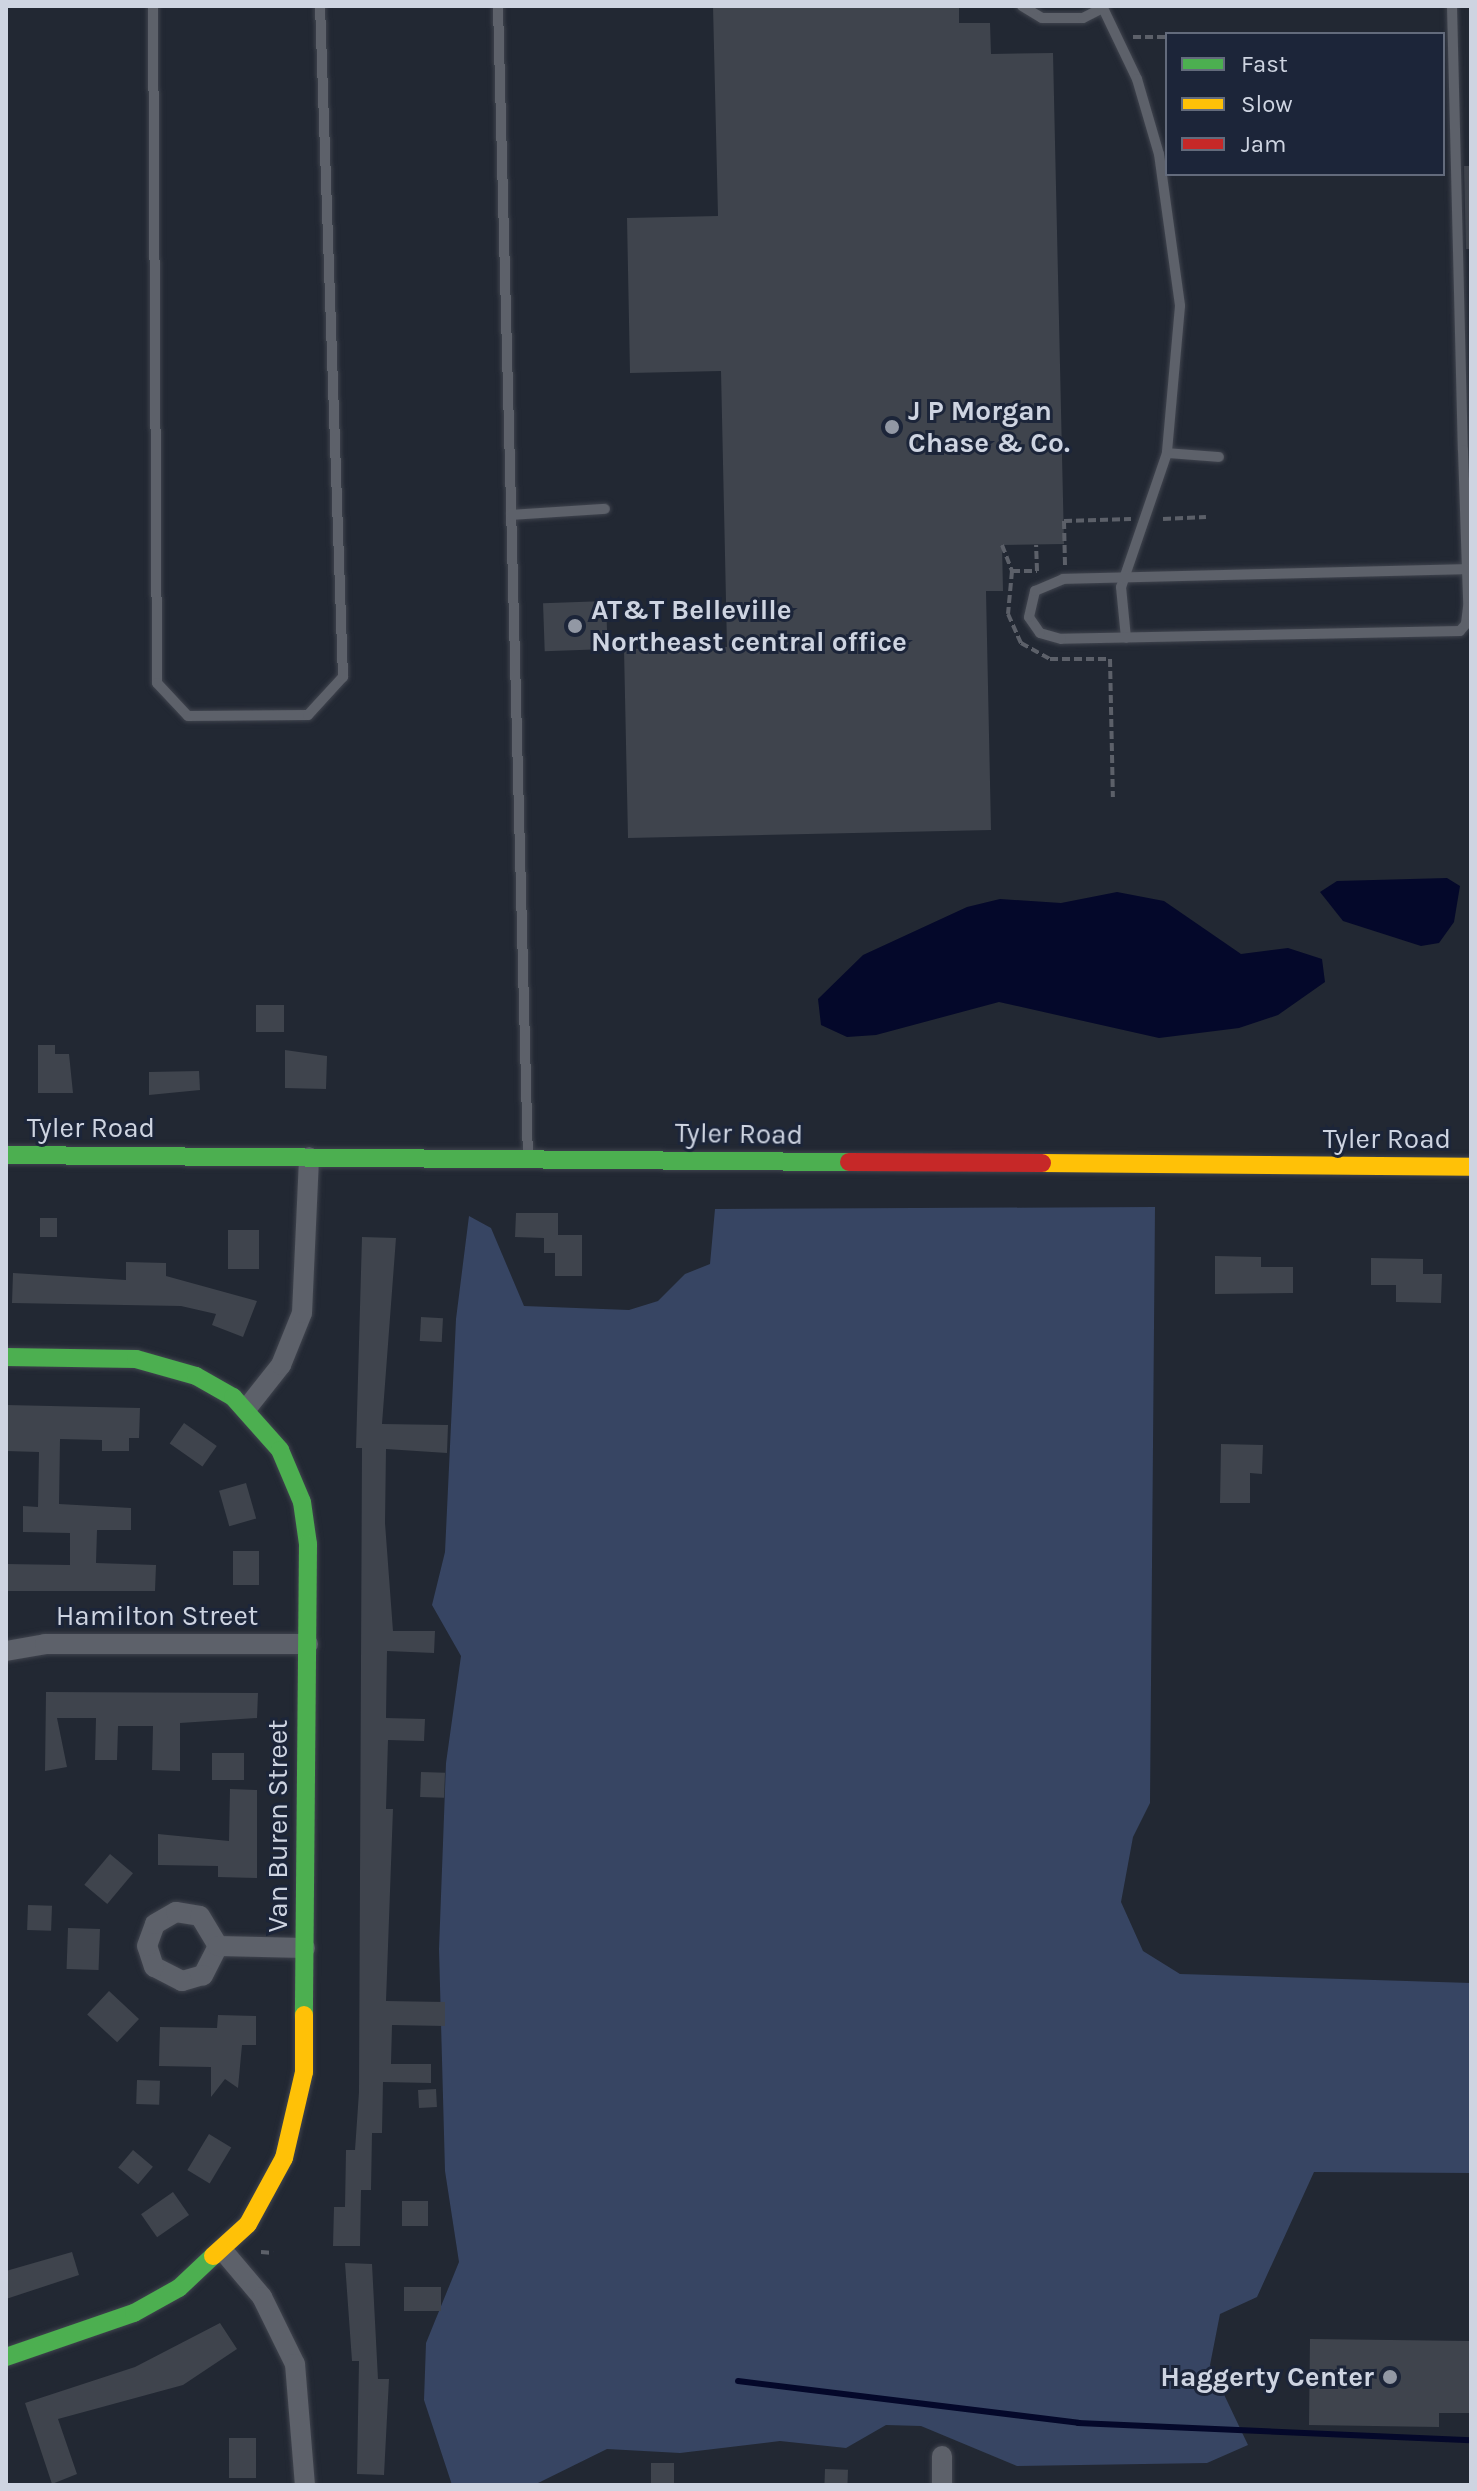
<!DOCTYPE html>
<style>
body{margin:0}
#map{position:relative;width:1477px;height:2491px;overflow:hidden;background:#222833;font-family:Karla,sans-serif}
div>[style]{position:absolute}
.green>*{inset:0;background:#374563}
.water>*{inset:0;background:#04082a}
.stream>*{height:6px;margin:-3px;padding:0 3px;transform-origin:3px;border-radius:3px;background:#04082a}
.building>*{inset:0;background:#3f444d;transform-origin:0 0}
.path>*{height:4px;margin-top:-2px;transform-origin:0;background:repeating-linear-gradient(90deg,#5c6069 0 8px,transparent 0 12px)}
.roads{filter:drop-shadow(0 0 2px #40444e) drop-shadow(0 0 2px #40444e)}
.lane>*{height:10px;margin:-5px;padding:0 5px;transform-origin:5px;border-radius:5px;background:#5d616a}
.street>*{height:20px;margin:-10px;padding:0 10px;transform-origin:10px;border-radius:10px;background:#5d616a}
.fast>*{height:18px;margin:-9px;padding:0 9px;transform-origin:9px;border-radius:9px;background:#4caf50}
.slow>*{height:18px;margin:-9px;padding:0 9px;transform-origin:9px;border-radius:9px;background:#ffc107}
.jam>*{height:18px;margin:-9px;padding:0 9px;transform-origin:9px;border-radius:9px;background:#c62828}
.dots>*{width:22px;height:22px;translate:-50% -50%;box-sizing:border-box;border:4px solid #1c2539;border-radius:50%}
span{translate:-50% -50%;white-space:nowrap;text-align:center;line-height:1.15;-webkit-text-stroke:6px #1c2539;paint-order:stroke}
.poi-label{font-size:28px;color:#ced4e1;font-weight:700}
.left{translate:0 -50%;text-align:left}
.right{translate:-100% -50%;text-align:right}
.street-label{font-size:28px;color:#ced4e1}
.frame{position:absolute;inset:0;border:8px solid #ced4e1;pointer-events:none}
.legend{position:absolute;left:1165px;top:32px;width:280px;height:144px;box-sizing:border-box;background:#1c2539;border:2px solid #636b7c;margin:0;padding:10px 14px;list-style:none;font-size:24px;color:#ced4e1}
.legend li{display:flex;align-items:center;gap:16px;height:40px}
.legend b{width:40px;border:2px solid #636b7c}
</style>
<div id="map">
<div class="green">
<div style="clip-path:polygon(1155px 1207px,1150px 1803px,1133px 1837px,1121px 1902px,1143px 1951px,1180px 1974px,1471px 1983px,1471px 2173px,1314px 2172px,1257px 2297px,1220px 2314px,1210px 2365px,1248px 2445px,1207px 2463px,1017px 2466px,921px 2426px,886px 2425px,846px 2448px,780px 2441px,680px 2453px,607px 2449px,534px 2485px,452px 2485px,424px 2400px,426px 2343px,459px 2262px,445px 2171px,439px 1949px,446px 1763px,461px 1656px,432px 1605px,445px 1552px,456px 1319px,469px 1216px,491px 1228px,524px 1306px,629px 1310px,658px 1301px,685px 1274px,710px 1264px,715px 1209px)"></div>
</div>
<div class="water">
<div style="clip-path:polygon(1447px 878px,1460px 886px,1454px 922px,1439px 943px,1421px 946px,1343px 921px,1320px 892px,1337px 881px)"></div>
<div style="clip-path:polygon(1117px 892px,1164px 901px,1241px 954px,1288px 948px,1322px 959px,1325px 982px,1278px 1015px,1239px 1028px,1159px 1038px,999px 1002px,876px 1035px,847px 1037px,821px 1025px,818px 999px,863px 955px,967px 907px,1000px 899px,1061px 903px)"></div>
</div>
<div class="stream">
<div style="left:738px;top:2381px;width:343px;rotate:7deg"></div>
<div style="left:1078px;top:2423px;width:393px;rotate:2.5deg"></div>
</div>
<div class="building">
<div style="clip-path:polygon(713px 6px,959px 6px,959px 23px,990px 23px,991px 54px,1053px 53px,1064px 544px,1002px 545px,1003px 591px,986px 591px,991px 830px,628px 838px,624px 649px,727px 647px,721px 371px,630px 373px,627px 218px,718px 216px)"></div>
<div style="clip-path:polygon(1464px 166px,1471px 166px,1471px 249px,1466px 249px)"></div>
<div style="left:606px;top:601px;width:48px;height:63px;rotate:88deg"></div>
<div style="left:256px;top:1005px;width:28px;height:27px"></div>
<div style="clip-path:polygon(38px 1045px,55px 1045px,55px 1054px,69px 1054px,73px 1093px,38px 1093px)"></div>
<div style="clip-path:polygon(285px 1050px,327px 1056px,326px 1089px,285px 1088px)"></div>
<div style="clip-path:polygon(199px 1071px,200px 1090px,149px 1095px,149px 1072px)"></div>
<div style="clip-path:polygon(516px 1213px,558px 1213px,558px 1235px,582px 1235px,582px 1276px,555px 1276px,555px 1253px,544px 1253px,544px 1238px,515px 1237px)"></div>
<div style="left:40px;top:1218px;width:17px;height:19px"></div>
<div style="left:228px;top:1230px;width:31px;height:39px"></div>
<div style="clip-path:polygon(362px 1237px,396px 1238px,382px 1424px,448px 1425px,447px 1453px,386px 1449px,385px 1523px,393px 1631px,435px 1631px,434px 1653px,387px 1651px,386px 1718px,425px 1719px,424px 1741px,388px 1740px,386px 1809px,393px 1809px,386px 2001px,445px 2002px,445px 2026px,392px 2025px,391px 2064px,431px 2064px,431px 2083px,383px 2082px,382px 2133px,372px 2133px,371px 2190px,361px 2190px,360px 2246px,333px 2246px,334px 2207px,345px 2207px,346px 2150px,355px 2150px,359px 2092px,362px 1448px,356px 1448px)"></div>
<div style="clip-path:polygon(1215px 1256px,1261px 1257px,1261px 1267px,1293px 1267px,1293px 1293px,1215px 1294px)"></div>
<div style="clip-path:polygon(1371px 1258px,1423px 1259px,1423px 1274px,1442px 1274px,1441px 1303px,1396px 1302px,1396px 1285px,1371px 1285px)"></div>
<div style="clip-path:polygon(126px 1262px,166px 1263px,166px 1276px,257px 1301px,243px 1337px,212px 1325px,216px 1314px,181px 1306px,12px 1303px,13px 1273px,126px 1280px)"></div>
<div style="left:421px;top:1317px;width:22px;height:24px;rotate:3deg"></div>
<div style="clip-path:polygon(6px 1405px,140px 1408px,139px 1438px,129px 1438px,129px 1451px,102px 1451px,102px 1440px,60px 1439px,59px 1504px,131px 1508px,131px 1530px,97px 1530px,96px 1563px,156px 1565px,155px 1591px,6px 1591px,6px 1564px,70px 1565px,70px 1533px,23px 1532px,23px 1506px,38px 1507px,39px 1452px,6px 1451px)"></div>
<div style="left:184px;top:1423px;width:40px;height:25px;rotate:35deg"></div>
<div style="clip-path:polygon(1221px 1444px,1263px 1445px,1262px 1474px,1250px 1473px,1250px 1503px,1220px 1503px)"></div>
<div style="left:246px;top:1483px;width:37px;height:28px;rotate:74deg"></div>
<div style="left:233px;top:1551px;width:26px;height:34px"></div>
<div style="clip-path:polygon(46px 1692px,258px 1693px,257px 1718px,180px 1723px,180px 1771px,152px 1770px,153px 1726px,118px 1726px,117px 1760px,95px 1760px,96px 1718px,57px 1718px,67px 1767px,45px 1771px)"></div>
<div style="left:212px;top:1753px;width:32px;height:27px"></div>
<div style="left:421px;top:1772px;width:24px;height:25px;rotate:2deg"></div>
<div style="clip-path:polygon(230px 1789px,257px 1790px,257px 1878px,218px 1877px,218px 1866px,158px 1865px,158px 1834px,229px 1841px)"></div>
<div style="left:110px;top:1854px;width:30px;height:40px;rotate:40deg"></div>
<div style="left:28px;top:1905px;width:24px;height:25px;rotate:2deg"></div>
<div style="left:68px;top:1928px;width:32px;height:41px;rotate:2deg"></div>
<div style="left:109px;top:1991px;width:41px;height:32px;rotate:43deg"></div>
<div style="clip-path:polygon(218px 2015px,256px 2016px,256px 2045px,242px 2045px,238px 2088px,225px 2079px,211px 2097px,211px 2067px,159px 2066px,160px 2027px,217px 2028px)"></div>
<div style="left:137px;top:2080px;width:23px;height:24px;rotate:2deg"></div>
<div style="left:436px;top:2089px;width:18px;height:18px;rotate:87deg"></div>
<div style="left:209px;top:2134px;width:26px;height:42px;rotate:31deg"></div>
<div style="left:133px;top:2150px;width:26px;height:23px;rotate:40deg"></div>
<div style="left:173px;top:2192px;width:28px;height:39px;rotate:55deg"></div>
<div style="left:402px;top:2201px;width:26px;height:25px"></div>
<div style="clip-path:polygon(72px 2252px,79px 2275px,6px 2299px,6px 2271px)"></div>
<div style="clip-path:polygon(345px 2263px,372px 2264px,378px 2379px,389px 2379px,384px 2475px,357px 2474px,359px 2361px,352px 2361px)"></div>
<div style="left:404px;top:2287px;width:37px;height:24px"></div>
<div style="clip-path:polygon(220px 2323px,237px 2349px,183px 2385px,58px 2419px,77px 2474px,52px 2484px,25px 2403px,135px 2367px)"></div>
<div style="clip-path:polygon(1310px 2339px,1471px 2341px,1471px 2413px,1439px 2413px,1439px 2427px,1309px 2425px)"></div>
<div style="left:229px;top:2438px;width:27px;height:40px"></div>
<div style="left:651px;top:2463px;width:23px;height:21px"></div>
<div style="left:825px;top:2469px;width:23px;height:16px;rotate:2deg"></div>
</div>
<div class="path">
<div style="left:1133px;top:37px;width:34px"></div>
<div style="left:1163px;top:519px;width:43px;rotate:-2.7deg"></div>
<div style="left:1002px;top:545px;width:28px;rotate:69deg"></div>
<div style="left:1012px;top:571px;width:43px;rotate:95.3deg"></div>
<div style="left:1008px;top:614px;width:32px;rotate:66deg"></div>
<div style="left:1021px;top:643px;width:33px;rotate:29deg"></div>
<div style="left:1050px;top:659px;width:60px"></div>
<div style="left:1110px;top:659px;width:138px;rotate:88.8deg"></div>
<div style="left:1065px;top:565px;width:44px;rotate:-91.3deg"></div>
<div style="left:1064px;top:521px;width:67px;rotate:-1.7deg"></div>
<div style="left:1012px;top:571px;width:25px"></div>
<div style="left:1037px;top:571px;width:26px;rotate:-92deg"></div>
<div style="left:261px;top:2252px;width:12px;rotate:5deg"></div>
</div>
<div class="roads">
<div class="lane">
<div style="left:153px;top:6px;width:677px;rotate:89.66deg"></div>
<div style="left:157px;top:683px;width:45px;rotate:46.8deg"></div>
<div style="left:188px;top:716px;width:120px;rotate:-0.5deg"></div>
<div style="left:308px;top:715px;width:52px;rotate:-47.4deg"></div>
<div style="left:343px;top:677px;width:671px;rotate:-91.96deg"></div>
<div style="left:498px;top:6px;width:1150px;rotate:88.51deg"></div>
<div style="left:1022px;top:6px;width:23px;rotate:31deg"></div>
<div style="left:1042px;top:18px;width:41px"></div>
<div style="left:1083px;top:18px;width:22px;rotate:-27deg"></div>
<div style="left:1102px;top:6px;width:81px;rotate:64.4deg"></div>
<div style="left:1137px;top:79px;width:78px;rotate:73.7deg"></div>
<div style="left:1159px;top:154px;width:153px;rotate:82.1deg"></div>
<div style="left:1180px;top:306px;width:148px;rotate:95.1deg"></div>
<div style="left:1167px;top:453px;width:142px;rotate:108.9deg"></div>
<div style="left:1121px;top:587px;width:51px;rotate:84.4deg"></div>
<div style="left:1452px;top:6px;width:444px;rotate:88.6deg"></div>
<div style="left:1463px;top:450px;width:119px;rotate:88.1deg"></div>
<div style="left:1467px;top:569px;width:38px;rotate:88deg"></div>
<div style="left:1468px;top:607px;width:17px;rotate:97deg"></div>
<div style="left:1466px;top:624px;width:9px;rotate:131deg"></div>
<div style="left:1460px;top:631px;width:399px;rotate:178.9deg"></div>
<div style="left:1061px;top:639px;width:22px;rotate:-164deg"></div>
<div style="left:1040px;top:633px;width:19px;rotate:-125deg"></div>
<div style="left:1029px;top:617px;width:27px;rotate:-77deg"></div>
<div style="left:1035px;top:591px;width:30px;rotate:-23deg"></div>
<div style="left:1063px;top:579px;width:404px;rotate:-1.4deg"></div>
<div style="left:1167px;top:453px;width:52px;rotate:4.4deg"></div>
<div style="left:511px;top:515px;width:94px;rotate:-3.7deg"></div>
</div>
<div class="street">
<div style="left:247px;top:1408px;width:55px;rotate:-51.7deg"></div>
<div style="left:281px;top:1365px;width:56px;rotate:-68deg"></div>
<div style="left:302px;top:1313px;width:156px;rotate:-87.4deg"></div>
<div style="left:6px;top:1651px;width:40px;rotate:-10deg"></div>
<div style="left:45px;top:1644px;width:263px"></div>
<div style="left:218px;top:1946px;width:33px;rotate:117deg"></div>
<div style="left:203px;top:1975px;width:22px;rotate:164deg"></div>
<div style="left:182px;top:1981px;width:31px;rotate:-153deg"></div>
<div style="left:154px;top:1967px;width:22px;rotate:-108deg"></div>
<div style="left:147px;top:1946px;width:23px;rotate:-70deg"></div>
<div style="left:155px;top:1924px;width:24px;rotate:-30deg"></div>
<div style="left:176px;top:1912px;width:24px;rotate:9deg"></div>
<div style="left:200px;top:1916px;width:35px;rotate:59deg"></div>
<div style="left:218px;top:1946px;width:87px;rotate:1.3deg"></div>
<div style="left:224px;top:2252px;width:59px;rotate:49.8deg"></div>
<div style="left:262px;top:2297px;width:75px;rotate:63.8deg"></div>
<div style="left:295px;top:2364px;width:121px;rotate:85.3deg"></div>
<div style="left:942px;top:2485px;width:29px;rotate:-90deg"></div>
</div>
<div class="fast">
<div style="left:6px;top:1155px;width:843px;rotate:0.48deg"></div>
<div style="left:6px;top:1357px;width:130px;rotate:0.9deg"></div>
<div style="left:136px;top:1359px;width:62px;rotate:15.8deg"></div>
<div style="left:196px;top:1376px;width:43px;rotate:29.6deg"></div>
<div style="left:233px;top:1397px;width:71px;rotate:48.4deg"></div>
<div style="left:280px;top:1450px;width:56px;rotate:67.1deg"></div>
<div style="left:302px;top:1502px;width:42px;rotate:81.9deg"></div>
<div style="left:308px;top:1544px;width:471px;rotate:90.5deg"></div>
<div style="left:6px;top:2357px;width:135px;rotate:-19deg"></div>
<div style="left:134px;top:2313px;width:51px;rotate:-29.1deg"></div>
<div style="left:179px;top:2288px;width:47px;rotate:-43.3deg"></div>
</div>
<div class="slow">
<div style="left:1042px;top:1163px;width:429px;rotate:0.5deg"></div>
<div style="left:213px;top:2256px;width:47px;rotate:-42.4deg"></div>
<div style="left:248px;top:2224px;width:75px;rotate:-61.4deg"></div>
<div style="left:284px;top:2158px;width:88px;rotate:-76.9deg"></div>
<div style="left:304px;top:2072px;width:57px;rotate:-90deg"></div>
</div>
<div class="jam">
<div style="left:849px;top:1162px;width:193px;rotate:0.3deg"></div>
</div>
</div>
<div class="dots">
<div style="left:892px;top:427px;background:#9298a4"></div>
<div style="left:575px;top:626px;background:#9298a4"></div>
<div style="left:1390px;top:2377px;background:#9298a4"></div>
</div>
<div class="poi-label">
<span class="left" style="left:908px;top:427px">J P Morgan<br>Chase &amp; Co.</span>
<span class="left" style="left:591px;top:626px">AT&amp;T Belleville<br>Northeast central office</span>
<span class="right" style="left:1374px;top:2377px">Haggerty Center</span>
</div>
<div class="street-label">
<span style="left:91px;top:1128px">Tyler Road</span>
<span style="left:739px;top:1134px;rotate:1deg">Tyler Road</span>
<span style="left:1387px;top:1139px">Tyler Road</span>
<span style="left:157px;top:1616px">Hamilton Street</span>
<span style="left:278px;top:1826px;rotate:-90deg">Van Buren Street</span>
</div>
<div class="frame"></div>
<ul class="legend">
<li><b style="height:10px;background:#4caf50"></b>Fast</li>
<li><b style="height:10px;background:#ffc107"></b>Slow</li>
<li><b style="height:10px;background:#c62828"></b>Jam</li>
</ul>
</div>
